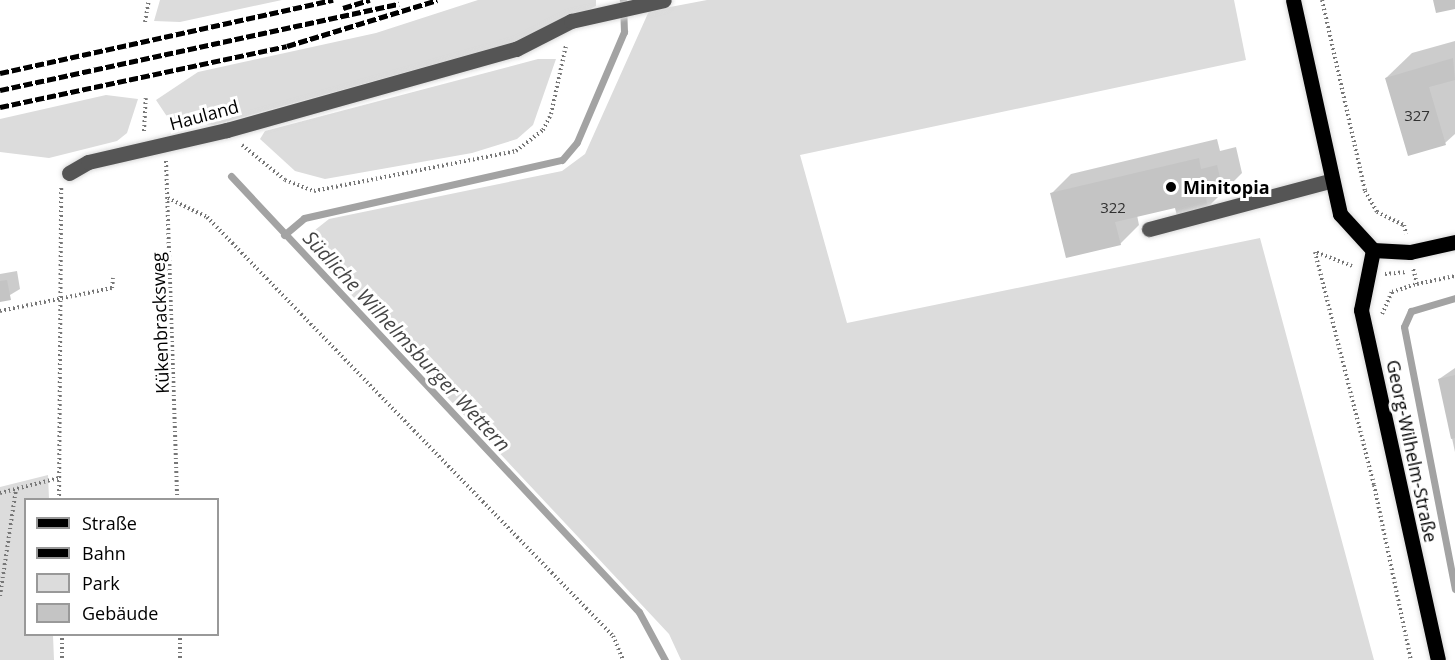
<!DOCTYPE html>
<meta charset="utf-8">
<style>
body{margin:0}
#map{position:relative;width:1455px;height:660px;overflow:hidden;background:#fff;font-family:"Open Sans",sans-serif}
div>[style]{position:absolute}
.green>*{inset:0;background:#dcdcdc}
.shadow>*{inset:0;background:#0003}
.stream>*{height:7px;margin:-3.5px;padding:0 3.5px;transform-origin:3.5px;border-radius:3.5px;background:#a3a3a3}
.building>*{inset:0;background:#c4c4c4}
.path>*{height:4px;margin-top:-2px;transform-origin:0;background:repeating-linear-gradient(90deg,#777 0 1.5px,transparent 0 4.5px)}
.roads{filter:drop-shadow(0 0 2px #dbdbdb) drop-shadow(0 0 2px #dbdbdb)}
.minor>*{height:15px;margin:-7.5px;padding:0 7.5px;transform-origin:7.5px;border-radius:7.5px;background:#555}
.major>*{height:15px;margin:-7.5px;padding:0 7.5px;transform-origin:7.5px;border-radius:7.5px;background:#000}
.rail>*{height:4.5px;margin-top:-2.25px;transform-origin:0;background:repeating-linear-gradient(90deg,#000 0 9px,transparent 0 12px)}
.dots>*{width:16px;height:16px;translate:-50% -50%;box-sizing:border-box;border:3px solid #fff;border-radius:50%}
span{translate:-50% -50%;white-space:nowrap;text-align:center;line-height:1.15;-webkit-text-stroke:6px #fff;paint-order:stroke}
.number-label{font-size:15px;color:#313131}
.number-label span{-webkit-text-stroke-width:0}
.street-label{font-size:18px;color:#000}
.poi-label{font-size:18px;color:#000;font-weight:700}
.left{translate:0 -50%;text-align:left}
.water-label{font-size:20px;color:#444;font-style:italic}
.legend{position:absolute;left:24px;top:498px;width:195px;height:138px;box-sizing:border-box;background:#fff;border:2px solid #999;margin:0;padding:8px 10px;list-style:none;font-size:18px;color:#000}
.legend li{display:flex;align-items:center;gap:12px;height:30px}
.legend b{width:30px;border:2px solid #999}
</style>
<div id="map">
<div class="green">
<div style="clip-path:polygon(160px 0,282px 0,180px 22px,154px 21px)"></div>
<div style="clip-path:polygon(478px 0,596px 0,596px 6px,540px 35px,214px 125px,170px 121px,156px 100px,198px 72px,376px 33px)"></div>
<div style="clip-path:polygon(707px 0,1234px 0,1246px 60px,800px 155px,847px 323px,1260px 238px,1374px 660px,681px 660px,669px 634px,312px 253px,310px 234px,329px 219px,562px 171px,585px 154px,649px 11px)"></div>
<div style="clip-path:polygon(538px 59px,556px 59px,533px 125px,517px 139px,472px 153px,325px 179px,295px 171px,260px 139px,265px 131px)"></div>
<div style="clip-path:polygon(106px 95px,138px 99px,127px 133px,117px 141px,49px 158px,0 152px,0 119px)"></div>
<div style="clip-path:polygon(48px 475px,49px 499px,26px 500px,26px 634px,53px 635px,54px 660px,0 660px,0 487px)"></div>
</div>
<div class="shadow">
<div style="clip-path:polygon(1455px 41px,1455px 134px,1445px 143px,1386px 78px,1412px 53px)"></div>
<div style="clip-path:polygon(1217px 139px,1220px 151px,1236px 147px,1242px 173px,1208px 207px,1176px 206px,1137px 215px,1139px 225px,1120px 244px,1052px 193px,1071px 174px)"></div>
<div style="clip-path:polygon(17px 271px,20px 289px,0 301px,0 274px)"></div>
<div style="clip-path:polygon(1455px 368px,1455px 452px,1439px 379px)"></div>
</div>
<div class="stream">
<div style="left:231px;top:176px;width:597px;rotate:46.9deg"></div>
<div style="left:639px;top:612px;width:55px;rotate:61.6deg"></div>
<div style="left:284px;top:235px;width:26px;rotate:-40deg"></div>
<div style="left:304px;top:218px;width:264px;rotate:-12.7deg"></div>
<div style="left:562px;top:160px;width:23px;rotate:-50deg"></div>
<div style="left:577px;top:142px;width:120px;rotate:-66.9deg"></div>
<div style="left:624px;top:32px;width:32px;rotate:-92deg"></div>
<div style="left:1455px;top:298px;width:46px;rotate:163.5deg"></div>
<div style="left:1411px;top:311px;width:17px;rotate:114deg"></div>
<div style="left:1404px;top:327px;width:267px;rotate:79deg"></div>
</div>
<div class="building">
<div style="clip-path:polygon(1433px 0,1455px 0,1455px 9px,1436px 13px)"></div>
<div style="clip-path:polygon(1453px 58px,1455px 80px,1429px 87px,1446px 145px,1408px 156px,1385px 78px)"></div>
<div style="clip-path:polygon(1199px 158px,1201px 169px,1217px 165px,1224px 194px,1206px 198px,1208px 209px,1177px 216px,1175px 208px,1115px 222px,1121px 245px,1066px 258px,1050px 193px)"></div>
<div style="clip-path:polygon(7px 280px,11px 300px,0 302px,0 281px)"></div>
<div style="clip-path:polygon(1455px 375px,1455px 438px,1451px 439px,1438px 379px)"></div>
</div>
<div class="path">
<div style="left:1322px;top:0;width:196px;rotate:77.3deg"></div>
<div style="left:1365px;top:191px;width:24px;rotate:60deg"></div>
<div style="left:1377px;top:212px;width:30px;rotate:26deg"></div>
<div style="left:1404px;top:225px;width:9px;rotate:77deg"></div>
<div style="left:145px;top:22px;width:22px;rotate:-80deg"></div>
<div style="left:144px;top:131px;width:33px;rotate:-87deg"></div>
<div style="left:242px;top:145px;width:55px;rotate:39.1deg"></div>
<div style="left:285px;top:180px;width:31px;rotate:21deg"></div>
<div style="left:314px;top:191px;width:206px;rotate:-11.2deg"></div>
<div style="left:516px;top:151px;width:34px;rotate:-38deg"></div>
<div style="left:543px;top:130px;width:18px;rotate:-63deg"></div>
<div style="left:551px;top:114px;width:71px;rotate:-77.7deg"></div>
<div style="left:166px;top:161px;width:339px;rotate:88.1deg"></div>
<div style="left:168px;top:198px;width:43px;rotate:26deg"></div>
<div style="left:207px;top:217px;width:583px;rotate:45.9deg"></div>
<div style="left:613px;top:636px;width:26px;rotate:67deg"></div>
<div style="left:1352px;top:266px;width:40px;rotate:-159deg"></div>
<div style="left:1315px;top:252px;width:240px;rotate:75.8deg"></div>
<div style="left:1374px;top:485px;width:179px;rotate:78.1deg"></div>
<div style="left:1385px;top:274px;width:22px;rotate:-5deg"></div>
<div style="left:1417px;top:284px;width:39px;rotate:-12deg"></div>
<div style="left:0;top:311px;width:114px;rotate:-11.6deg"></div>
<div style="left:112px;top:288px;width:10px;rotate:-84deg"></div>
<div style="left:1382px;top:314px;width:24px;rotate:-66deg"></div>
<div style="left:1392px;top:292px;width:26px;rotate:-18deg"></div>
<div style="left:1417px;top:284px;width:16px;rotate:-104deg"></div>
<div style="left:0;top:493px;width:61px;rotate:-14.3deg"></div>
<div style="left:59px;top:500px;width:314px;rotate:-89.6deg"></div>
<div style="left:0;top:596px;width:108px;rotate:-81.5deg"></div>
<div style="left:62px;top:634px;width:26px;rotate:90deg"></div>
<div style="left:180px;top:634px;width:26px;rotate:90deg"></div>
</div>
<div class="roads">
<div class="minor">
<div style="left:69px;top:173px;width:22px;rotate:-30deg"></div>
<div style="left:88px;top:162px;width:143px;rotate:-13deg"></div>
<div style="left:227px;top:130px;width:300px;rotate:-15.7deg"></div>
<div style="left:516px;top:49px;width:62px;rotate:-27deg"></div>
<div style="left:571px;top:21px;width:95px;rotate:-12.7deg"></div>
<div style="left:1149px;top:229px;width:186px;rotate:-14.9deg"></div>
</div>
<div class="major">
<div style="left:1293px;top:0;width:219px;rotate:77.6deg"></div>
<div style="left:1340px;top:214px;width:49px;rotate:47.5deg"></div>
<div style="left:1373px;top:250px;width:37px;rotate:3deg"></div>
<div style="left:1410px;top:252px;width:46px;rotate:-12.5deg"></div>
<div style="left:1373px;top:250px;width:61px;rotate:101.3deg"></div>
<div style="left:1361px;top:310px;width:358px;rotate:77.6deg"></div>
</div>
</div>
<div class="rail">
<div style="left:343px;top:8px;width:28px;rotate:-17deg"></div>
<div style="left:0;top:73px;width:341px;rotate:-12.4deg"></div>
<div style="left:0;top:90px;width:408px;rotate:-12.2deg"></div>
<div style="left:0;top:107px;width:293px;rotate:-12deg"></div>
<div style="left:287px;top:46px;width:157px;rotate:-17deg"></div>
</div>
<div class="dots">
<div style="left:1171px;top:187px;background:#000"></div>
</div>
<div class="number-label">
<span style="left:1417px;top:116px">327</span>
<span style="left:1113px;top:208px">322</span>
</div>
<div class="street-label">
<span style="left:204px;top:115px;rotate:-15deg">Hauland</span>
<span style="left:160px;top:323px;rotate:-92deg">Kükenbracksweg</span>
<span style="left:1412px;top:451px;rotate:78deg">Georg-Wilhelm-Straße</span>
</div>
<div class="poi-label">
<span class="left" style="left:1183px;top:187px">Minitopia</span>
</div>
<div class="water-label">
<span style="left:407px;top:341px;rotate:47deg">Südliche Wilhelmsburger Wettern</span>
</div>
<ul class="legend">
<li><b style="height:8px;background:#000"></b>Straße</li>
<li><b style="height:8px;background:#000"></b>Bahn</li>
<li><b style="height:16px;background:#dcdcdc"></b>Park</li>
<li><b style="height:16px;background:#c4c4c4"></b>Gebäude</li>
</ul>
</div>
